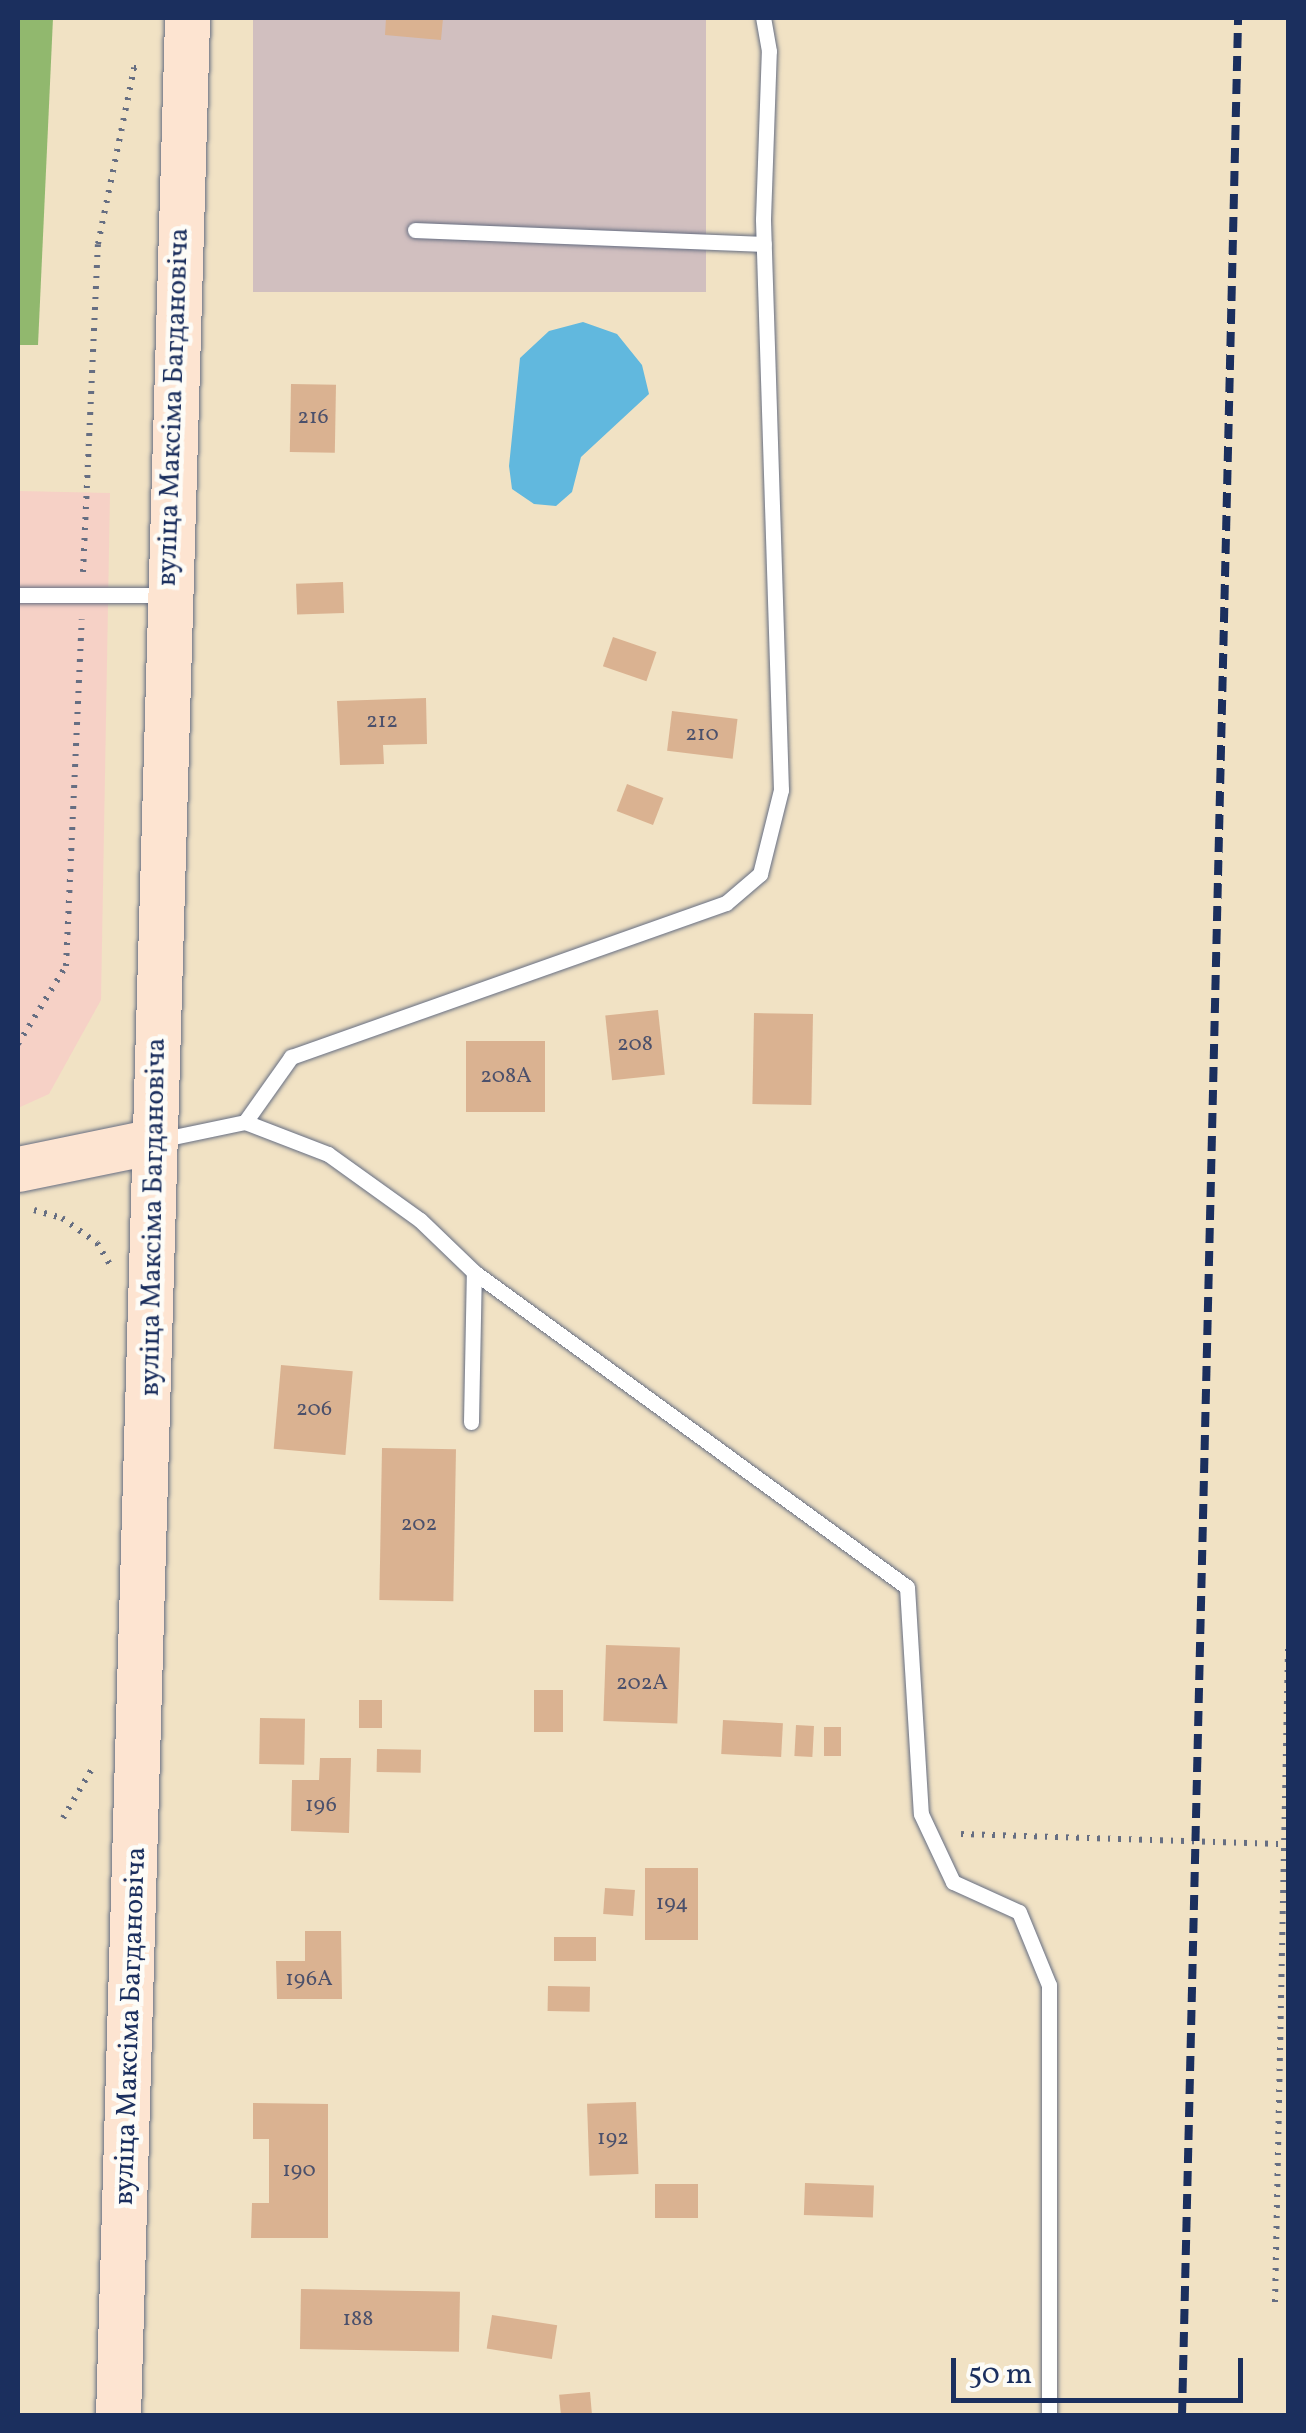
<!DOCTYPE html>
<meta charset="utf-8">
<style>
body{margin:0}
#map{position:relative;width:1306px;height:2433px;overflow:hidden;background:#f1e2c4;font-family:Vollkorn,serif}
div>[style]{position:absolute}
.built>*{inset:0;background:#f6d1c6}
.industrial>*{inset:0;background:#d1bfbf;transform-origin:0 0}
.forest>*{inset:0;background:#91b86e}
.water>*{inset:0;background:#61b8de}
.building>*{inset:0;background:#dab291;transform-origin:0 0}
.path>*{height:6px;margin-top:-3px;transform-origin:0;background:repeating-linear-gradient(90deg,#666e82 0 2.5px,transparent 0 10.5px)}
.roads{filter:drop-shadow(0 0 2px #666e82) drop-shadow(0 0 2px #666e82)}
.lane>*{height:15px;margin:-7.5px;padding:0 7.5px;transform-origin:7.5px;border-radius:7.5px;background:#fff}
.secondary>*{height:45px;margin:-22.5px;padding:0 22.5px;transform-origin:22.5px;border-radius:22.5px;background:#fde4d1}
.rail>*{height:8px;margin-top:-4px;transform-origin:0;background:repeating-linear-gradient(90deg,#1b2f5e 0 15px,transparent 0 23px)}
span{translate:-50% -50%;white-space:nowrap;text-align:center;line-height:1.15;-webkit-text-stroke:9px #fdfcf7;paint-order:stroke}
.number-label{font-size:22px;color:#4b506b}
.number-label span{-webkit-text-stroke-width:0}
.street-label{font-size:28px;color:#1b2f5e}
.frame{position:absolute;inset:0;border:20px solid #1b2f5e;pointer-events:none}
.scale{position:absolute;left:951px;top:2358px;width:292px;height:45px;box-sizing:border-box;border:5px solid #1b2f5e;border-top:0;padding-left:12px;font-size:30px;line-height:35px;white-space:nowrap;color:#1b2f5e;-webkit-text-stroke:8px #fdfcf7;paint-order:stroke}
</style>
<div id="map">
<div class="built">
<div style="clip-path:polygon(18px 491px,110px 493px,101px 1000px,49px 1094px,18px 1108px)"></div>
</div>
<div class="industrial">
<div style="left:253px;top:18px;width:453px;height:274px"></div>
</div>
<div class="forest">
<div style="clip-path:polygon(18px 18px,53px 18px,38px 345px,18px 345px)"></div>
</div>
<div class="water">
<div style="clip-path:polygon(583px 322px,617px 334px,642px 365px,649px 394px,581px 457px,572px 492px,556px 506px,534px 504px,512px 489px,509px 466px,520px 358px,549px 331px)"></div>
</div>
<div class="building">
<div style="clip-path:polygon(386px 18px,443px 18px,441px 40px,385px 35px)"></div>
<div style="left:291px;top:384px;width:45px;height:68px;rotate:1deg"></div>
<div style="left:343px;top:582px;width:31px;height:47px;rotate:88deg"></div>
<div style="left:613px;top:637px;width:46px;height:31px;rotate:19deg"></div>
<div style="clip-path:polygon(426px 698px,427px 744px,383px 745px,384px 764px,340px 765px,337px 701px)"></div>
<div style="left:672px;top:711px;width:66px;height:40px;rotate:7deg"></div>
<div style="left:627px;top:784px;width:39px;height:29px;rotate:21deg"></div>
<div style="left:658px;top:1010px;width:65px;height:53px;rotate:84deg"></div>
<div style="left:754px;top:1013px;width:59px;height:91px;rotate:1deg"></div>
<div style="left:466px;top:1041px;width:79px;height:71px"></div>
<div style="left:281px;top:1365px;width:72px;height:84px;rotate:5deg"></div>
<div style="left:382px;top:1448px;width:74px;height:152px;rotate:1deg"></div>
<div style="left:606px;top:1645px;width:74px;height:76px;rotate:2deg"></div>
<div style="left:563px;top:1690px;width:42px;height:29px;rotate:90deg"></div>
<div style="left:382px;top:1700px;width:28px;height:23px;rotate:90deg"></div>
<div style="left:260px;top:1718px;width:45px;height:46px;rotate:1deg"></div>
<div style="left:723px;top:1720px;width:60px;height:34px;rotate:3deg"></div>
<div style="left:796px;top:1725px;width:18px;height:31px;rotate:3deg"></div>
<div style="left:824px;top:1727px;width:17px;height:29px"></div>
<div style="left:377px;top:1749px;width:44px;height:23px;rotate:1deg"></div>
<div style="clip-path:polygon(320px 1758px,351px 1758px,349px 1833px,291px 1831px,292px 1780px,319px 1780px)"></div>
<div style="left:645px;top:1868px;width:53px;height:72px"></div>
<div style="left:605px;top:1888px;width:30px;height:26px;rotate:4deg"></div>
<div style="clip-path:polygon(305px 1931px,341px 1931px,342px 1999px,277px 1999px,276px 1961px,305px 1961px)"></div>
<div style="left:554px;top:1937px;width:42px;height:24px"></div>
<div style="left:548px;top:1986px;width:42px;height:25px;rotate:1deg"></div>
<div style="left:636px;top:2102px;width:72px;height:49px;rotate:88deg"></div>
<div style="clip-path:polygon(253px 2103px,328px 2104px,328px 2238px,251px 2238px,252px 2203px,269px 2203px,269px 2139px,253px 2139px)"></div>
<div style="left:805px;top:2183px;width:69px;height:32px;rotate:2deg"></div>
<div style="left:655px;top:2184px;width:43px;height:34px"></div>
<div style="left:301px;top:2289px;width:159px;height:60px;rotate:1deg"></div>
<div style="left:492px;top:2315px;width:66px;height:34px;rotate:9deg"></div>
<div style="left:590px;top:2392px;width:24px;height:31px;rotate:85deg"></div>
</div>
<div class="path">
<div style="left:83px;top:572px;width:328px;rotate:-87.4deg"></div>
<div style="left:98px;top:244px;width:180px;rotate:-78.4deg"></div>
<div style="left:134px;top:68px;width:9px"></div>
<div style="left:18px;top:1044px;width:92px;rotate:-58.4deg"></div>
<div style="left:66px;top:966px;width:347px;rotate:-87.4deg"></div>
<div style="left:34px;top:1210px;width:29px;rotate:16deg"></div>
<div style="left:62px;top:1218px;width:43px;rotate:35.5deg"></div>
<div style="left:97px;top:1243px;width:26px;rotate:59deg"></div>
<div style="left:63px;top:1818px;width:59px;rotate:-59.5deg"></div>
<div style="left:961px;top:1834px;width:324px;rotate:1.8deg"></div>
<div style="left:1275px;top:2302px;width:655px;rotate:-88.86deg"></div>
</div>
<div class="roads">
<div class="lane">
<div style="left:415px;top:230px;width:349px;rotate:2.3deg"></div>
<div style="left:18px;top:595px;width:149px"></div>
<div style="left:245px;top:1122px;width:89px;rotate:21.1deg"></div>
<div style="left:328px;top:1154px;width:113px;rotate:35.7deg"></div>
<div style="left:420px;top:1220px;width:75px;rotate:43.9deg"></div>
<div style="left:474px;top:1272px;width:8px;rotate:90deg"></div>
<div style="left:159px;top:1140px;width:88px;rotate:-11.8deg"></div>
<div style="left:245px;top:1122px;width:80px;rotate:-54.7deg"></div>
<div style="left:291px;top:1057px;width:461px;rotate:-19.5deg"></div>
<div style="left:726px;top:903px;width:45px;rotate:-40.5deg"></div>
<div style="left:760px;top:874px;width:87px;rotate:-76deg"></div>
<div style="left:781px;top:790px;width:571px;rotate:-91.81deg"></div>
<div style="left:763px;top:219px;width:168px;rotate:-88deg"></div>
<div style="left:769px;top:51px;width:34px;rotate:-100deg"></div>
<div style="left:471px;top:1422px;width:150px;rotate:-88.9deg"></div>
<div style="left:474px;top:1272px;width:535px;rotate:36.04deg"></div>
<div style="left:907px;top:1587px;width:227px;rotate:86.5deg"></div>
<div style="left:921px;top:1814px;width:75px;rotate:64.8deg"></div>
<div style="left:953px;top:1882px;width:72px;rotate:24.4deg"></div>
<div style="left:1019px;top:1912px;width:79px;rotate:67.7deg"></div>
<div style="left:1049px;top:1985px;width:431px;rotate:90deg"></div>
</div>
<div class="secondary">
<div style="left:18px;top:1169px;width:140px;rotate:-11.6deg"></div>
<div style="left:118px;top:2416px;width:2399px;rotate:-88.35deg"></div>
</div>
</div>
<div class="rail">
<div style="left:1182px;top:2416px;width:2399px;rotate:-88.66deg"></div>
</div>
<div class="number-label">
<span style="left:313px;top:418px">216</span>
<span style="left:382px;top:722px">212</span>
<span style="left:702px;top:735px">210</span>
<span style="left:635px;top:1045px">208</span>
<span style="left:506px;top:1077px">208А</span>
<span style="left:314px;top:1410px">206</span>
<span style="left:419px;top:1525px">202</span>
<span style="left:642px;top:1684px">202А</span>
<span style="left:321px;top:1806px">196</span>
<span style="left:672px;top:1904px">194</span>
<span style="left:309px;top:1980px">196А</span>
<span style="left:613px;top:2139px">192</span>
<span style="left:299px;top:2171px">190</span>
<span style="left:358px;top:2320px">188</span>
</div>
<div class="street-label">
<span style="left:174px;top:407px;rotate:-88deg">вуліца Максіма Багдановіча</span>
<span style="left:154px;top:1217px;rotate:-89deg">вуліца Максіма Багдановіча</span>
<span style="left:131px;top:2026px;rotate:-88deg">вуліца Максіма Багдановіча</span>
</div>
<div class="frame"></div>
<div class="scale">50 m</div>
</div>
